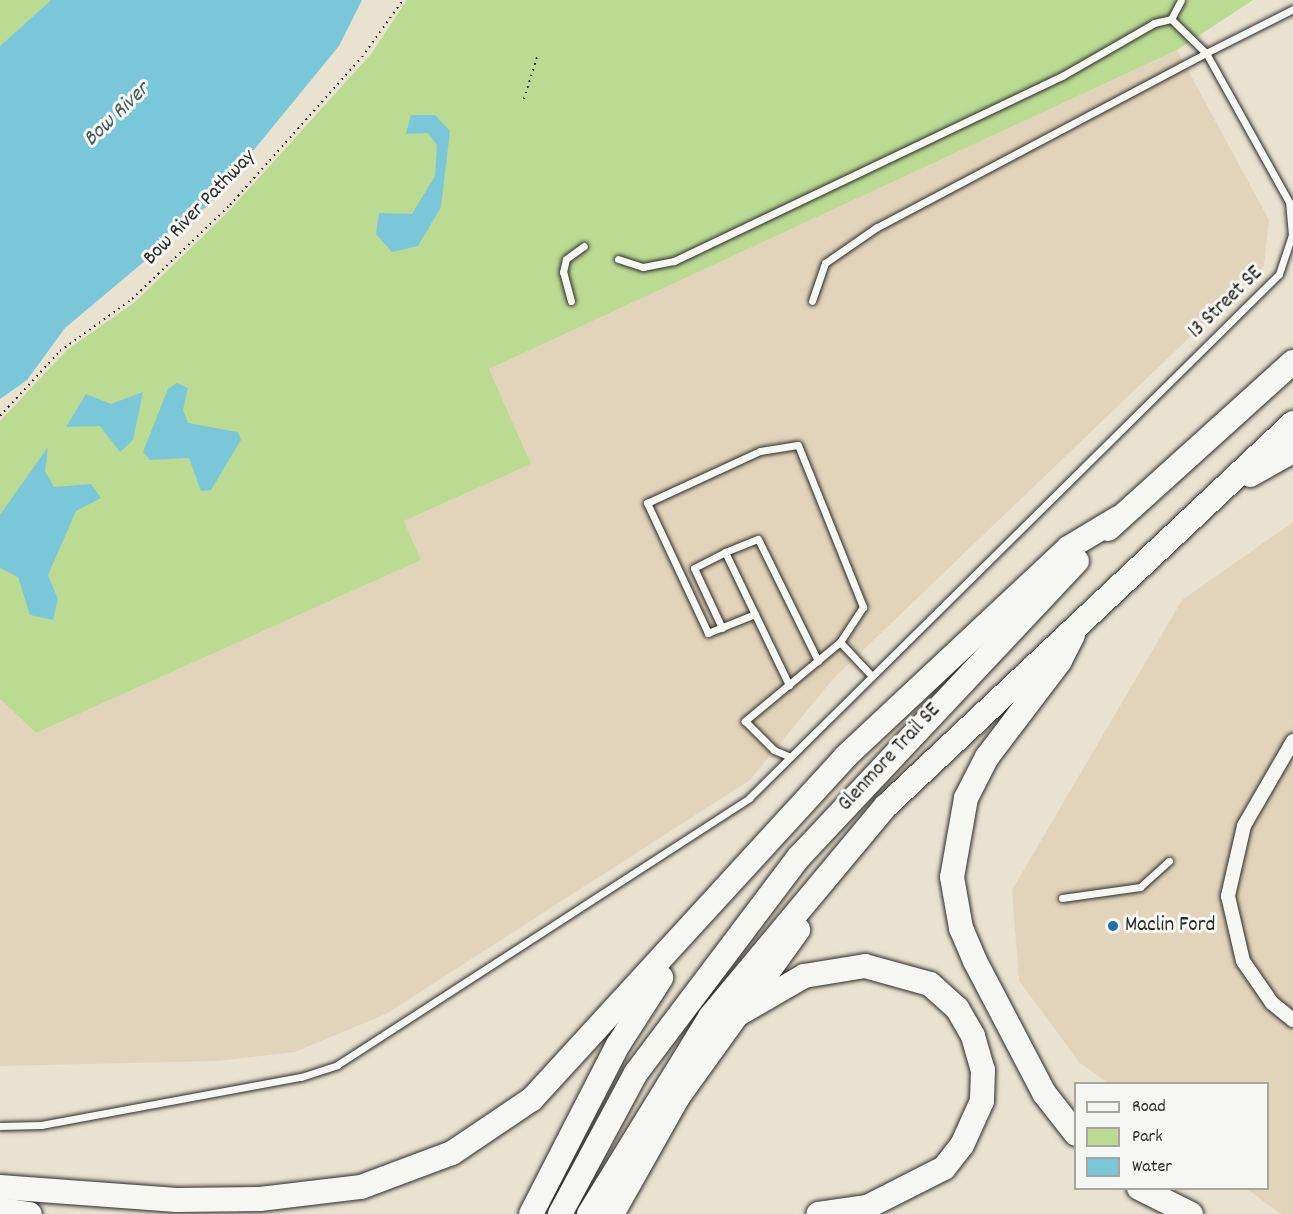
<!DOCTYPE html>
<style>
body{margin:0}
#map{position:relative;width:1293px;height:1214px;overflow:hidden;background:#eae2d1;font-family:Dekko,sans-serif}
div>[style]{position:absolute}
.built>*{inset:0;background:#e2d4ba}
.green>*{inset:0;background:#bbda92}
.water>*{inset:0;background:#7bc7da}
.path>*{height:2px;margin-top:-1px;transform-origin:0;background:repeating-linear-gradient(90deg,#2b2b2b 0 1.5px,transparent 0 6px)}
.roads{filter:drop-shadow(0 0 2px #2b2b2b) drop-shadow(0 0 2px #2b2b2b)}
.service>*{height:7px;margin:-3.5px;padding:0 3.5px;transform-origin:3.5px;border-radius:3.5px;background:#f6f6f2}
.minor>*{height:14px;margin:-7px;padding:0 7px;transform-origin:7px;border-radius:7px;background:#f6f6f2}
.motorway>*{height:24px;margin:-12px;padding:0 12px;transform-origin:12px;border-radius:12px;background:#f6f6f2}
.dots>*{width:16px;height:16px;translate:-50% -50%;box-sizing:border-box;border:3px solid #f6f6f2;border-radius:50%}
span{translate:-50% -50%;white-space:nowrap;text-align:center;line-height:1.15;-webkit-text-stroke:6px #f6f6f2;paint-order:stroke}
.street-label{font-size:21px;color:#2b2b2b}
.poi-label{font-size:21px;color:#2b2b2b}
.left{translate:0 -50%;text-align:left}
.water-label{font-size:22px;color:#435a60;font-style:italic}
.legend{position:absolute;left:1074px;top:1082px;width:195px;height:108px;box-sizing:border-box;background:#f6f6f2;border:2px solid #a5a5a2;margin:0;padding:8px 10px;list-style:none;font-size:18px;color:#2b2b2b}
.legend li{display:flex;align-items:center;gap:12px;height:30px}
.legend b{width:30px;border:2px solid #a5a5a2}
</style>
<div id="map">
<div class="built">
<div style="clip-path:polygon(1177px 50px,1269px 220px,1264px 266px,833px 679px,750px 780px,386px 1014px,295px 1052px,218px 1061px,0 1066px,0 699px,36px 733px,421px 560px,404px 521px,531px 464px,489px 369px)"></div>
<div style="clip-path:polygon(1293px 522px,1293px 1214px,1281px 1214px,1247px 1189px,1268px 1188px,1268px 1084px,1108px 1083px,1080px 1063px,1019px 981px,1012px 890px,1182px 600px)"></div>
</div>
<div class="green">
<div style="clip-path:polygon(0 0,51px 0,0 46px)"></div>
<div style="clip-path:polygon(407px 0,1253px 0,1177px 50px,489px 369px,531px 464px,404px 521px,421px 560px,36px 733px,0 699px,0 421px,67px 350px,135px 302px,228px 212px,371px 54px)"></div>
</div>
<div class="water">
<div style="clip-path:polygon(51px 0,362px 0,339px 46px,207px 207px,170px 226px,164px 245px,65px 328px,27px 380px,0 399px,0 46px)"></div>
<div style="clip-path:polygon(411px 115px,435px 115px,450px 131px,441px 207px,418px 246px,392px 252px,376px 234px,379px 213px,412px 214px,435px 176px,437px 145px,428px 133px,406px 134px)"></div>
<div style="clip-path:polygon(177px 383px,188px 388px,183px 410px,188px 423px,238px 432px,241px 440px,211px 490px,201px 491px,189px 458px,150px 460px,143px 452px,168px 389px)"></div>
<div style="clip-path:polygon(143px 392px,133px 440px,120px 452px,100px 426px,66px 427px,86px 394px,111px 404px)"></div>
<div style="clip-path:polygon(48px 447px,45px 471px,54px 487px,91px 484px,101px 498px,76px 511px,48px 575px,58px 599px,53px 620px,30px 615px,18px 577px,0 568px,0 515px)"></div>
</div>
<div class="path">
<div style="left:524px;top:99px;width:47px;rotate:-72.7deg"></div>
<div style="left:0;top:416px;width:88px;rotate:-47.3deg"></div>
<div style="left:60px;top:351px;width:89px;rotate:-35.8deg"></div>
<div style="left:132px;top:299px;width:136px;rotate:-43.8deg"></div>
<div style="left:230px;top:205px;width:198px;rotate:-48.3deg"></div>
<div style="left:362px;top:57px;width:70px;rotate:-54.3deg"></div>
</div>
<div class="roads">
<div class="service">
<div style="left:1171px;top:19px;width:21px;rotate:-62deg"></div>
<div style="left:618px;top:259px;width:26px;rotate:18deg"></div>
<div style="left:643px;top:267px;width:32px;rotate:-11deg"></div>
<div style="left:674px;top:261px;width:430px;rotate:-25.5deg"></div>
<div style="left:1062px;top:76px;width:106px;rotate:-29.9deg"></div>
<div style="left:1154px;top:23px;width:17px;rotate:-13deg"></div>
<div style="left:1171px;top:19px;width:49px;rotate:44.2deg"></div>
<div style="left:1206px;top:53px;width:372px;rotate:152.1deg"></div>
<div style="left:877px;top:227px;width:63px;rotate:145.3deg"></div>
<div style="left:825px;top:263px;width:40px;rotate:108.9deg"></div>
<div style="left:571px;top:301px;width:30px;rotate:-105deg"></div>
<div style="left:563px;top:272px;width:13px;rotate:-77deg"></div>
<div style="left:566px;top:259px;width:22px;rotate:-36deg"></div>
<div style="left:725px;top:552px;width:35px;rotate:-22deg"></div>
<div style="left:758px;top:539px;width:136px;rotate:63.8deg"></div>
<div style="left:755px;top:614px;width:51px;rotate:158deg"></div>
<div style="left:708px;top:633px;width:144px;rotate:-115.1deg"></div>
<div style="left:647px;top:503px;width:124px;rotate:-24.7deg"></div>
<div style="left:760px;top:451px;width:38px;rotate:-9deg"></div>
<div style="left:798px;top:445px;width:175px;rotate:68.1deg"></div>
<div style="left:863px;top:607px;width:42px;rotate:123.3deg"></div>
<div style="left:840px;top:642px;width:124px;rotate:140.3deg"></div>
<div style="left:745px;top:721px;width:41px;rotate:45deg"></div>
<div style="left:774px;top:750px;width:15px;rotate:23deg"></div>
<div style="left:722px;top:628px;width:66px;rotate:-115deg"></div>
<div style="left:694px;top:568px;width:35px;rotate:-27deg"></div>
<div style="left:725px;top:552px;width:148px;rotate:64.3deg"></div>
<div style="left:840px;top:642px;width:44px;rotate:46.8deg"></div>
<div style="left:1062px;top:898px;width:79px;rotate:-8deg"></div>
<div style="left:1140px;top:887px;width:39px;rotate:-42deg"></div>
<div style="left:0;top:1126px;width:41px;rotate:-1.4deg"></div>
<div style="left:41px;top:1125px;width:264px;rotate:-10.5deg"></div>
<div style="left:301px;top:1077px;width:38px;rotate:-18deg"></div>
<div style="left:337px;top:1065px;width:491px;rotate:-32.9deg"></div>
<div style="left:749px;top:798px;width:745px;rotate:-44.67deg"></div>
<div style="left:1279px;top:274px;width:41px;rotate:-71.6deg"></div>
<div style="left:1292px;top:235px;width:33px;rotate:-95deg"></div>
<div style="left:1289px;top:202px;width:171px;rotate:-119.1deg"></div>
<div style="left:1206px;top:53px;width:97px;rotate:-26.8deg"></div>
</div>
<div class="minor">
<div style="left:1293px;top:741px;width:98px;rotate:120deg"></div>
<div style="left:1244px;top:826px;width:72px;rotate:102.9deg"></div>
<div style="left:1228px;top:896px;width:67px;rotate:77deg"></div>
<div style="left:1243px;top:961px;width:51px;rotate:55.4deg"></div>
<div style="left:1272px;top:1003px;width:27px;rotate:39deg"></div>
</div>
<div class="motorway">
<div style="left:1250px;top:475px;width:49px;rotate:-29.2deg"></div>
<div style="left:1108px;top:529px;width:249px;rotate:-42.1deg"></div>
<div style="left:1073px;top:635px;width:29px;rotate:117deg"></div>
<div style="left:1060px;top:661px;width:121px;rotate:127.2deg"></div>
<div style="left:987px;top:757px;width:46px;rotate:117.1deg"></div>
<div style="left:966px;top:798px;width:80px;rotate:100deg"></div>
<div style="left:952px;top:877px;width:52px;rotate:80deg"></div>
<div style="left:961px;top:928px;width:36px;rotate:67deg"></div>
<div style="left:975px;top:961px;width:149px;rotate:62.4deg"></div>
<div style="left:1044px;top:1093px;width:52px;rotate:52deg"></div>
<div style="left:737px;top:1015px;width:78px;rotate:-30.2deg"></div>
<div style="left:804px;top:976px;width:62px;rotate:-9.3deg"></div>
<div style="left:865px;top:966px;width:67px;rotate:15.5deg"></div>
<div style="left:930px;top:984px;width:36px;rotate:42deg"></div>
<div style="left:957px;top:1008px;width:32px;rotate:60deg"></div>
<div style="left:973px;top:1036px;width:35px;rotate:74deg"></div>
<div style="left:983px;top:1070px;width:31px;rotate:92deg"></div>
<div style="left:982px;top:1101px;width:48px;rotate:114.4deg"></div>
<div style="left:962px;top:1145px;width:29px;rotate:128deg"></div>
<div style="left:944px;top:1168px;width:86px;rotate:153.1deg"></div>
<div style="left:867px;top:1207px;width:49px;rotate:171.9deg"></div>
<div style="left:0;top:1187px;width:177px;rotate:4.2deg"></div>
<div style="left:177px;top:1200px;width:83px;rotate:-0.7deg"></div>
<div style="left:260px;top:1199px;width:102px;rotate:-6.8deg"></div>
<div style="left:361px;top:1187px;width:97px;rotate:-20.5deg"></div>
<div style="left:452px;top:1153px;width:97px;rotate:-34deg"></div>
<div style="left:532px;top:1099px;width:464px;rotate:-47.5deg"></div>
<div style="left:845px;top:757px;width:306px;rotate:-43.1deg"></div>
<div style="left:1068px;top:548px;width:58px;rotate:-31deg"></div>
<div style="left:1139px;top:1188px;width:58px;rotate:26.6deg"></div>
<div style="left:0;top:1210px;width:30px;rotate:8deg"></div>
<div style="left:531px;top:1214px;width:190px;rotate:-62.8deg"></div>
<div style="left:618px;top:1045px;width:80px;rotate:-57.3deg"></div>
<div style="left:560px;top:1214px;width:160px;rotate:-61.7deg"></div>
<div style="left:636px;top:1073px;width:271px;rotate:-53deg"></div>
<div style="left:799px;top:857px;width:406px;rotate:-46.8deg"></div>
<div style="left:589px;top:1214px;width:231px;rotate:-58.4deg"></div>
<div style="left:710px;top:1017px;width:275px;rotate:-50.2deg"></div>
<div style="left:886px;top:806px;width:559px;rotate:-43.26deg"></div>
<div style="left:612px;top:1214px;width:134px;rotate:-60.6deg"></div>
<div style="left:678px;top:1097px;width:206px;rotate:-54.3deg"></div>
</div>
</div>
<div class="dots">
<div style="left:1113px;top:926px;background:#1f6fb2"></div>
</div>
<div class="street-label">
<span style="left:200px;top:208px;rotate:-46deg">Bow River Pathway</span>
<span style="left:1226px;top:303px;rotate:-44deg">13 Street SE</span>
<span style="left:890px;top:758px;rotate:-47deg">Glenmore Trail SE</span>
</div>
<div class="poi-label">
<span class="left" style="left:1125px;top:926px">Maclin Ford</span>
</div>
<div class="water-label">
<span style="left:117px;top:115px;rotate:-44deg">Bow River</span>
</div>
<ul class="legend">
<li><b style="height:8px;background:#f6f6f2"></b>Road</li>
<li><b style="height:16px;background:#bbda92"></b>Park</li>
<li><b style="height:16px;background:#7bc7da"></b>Water</li>
</ul>
</div>
